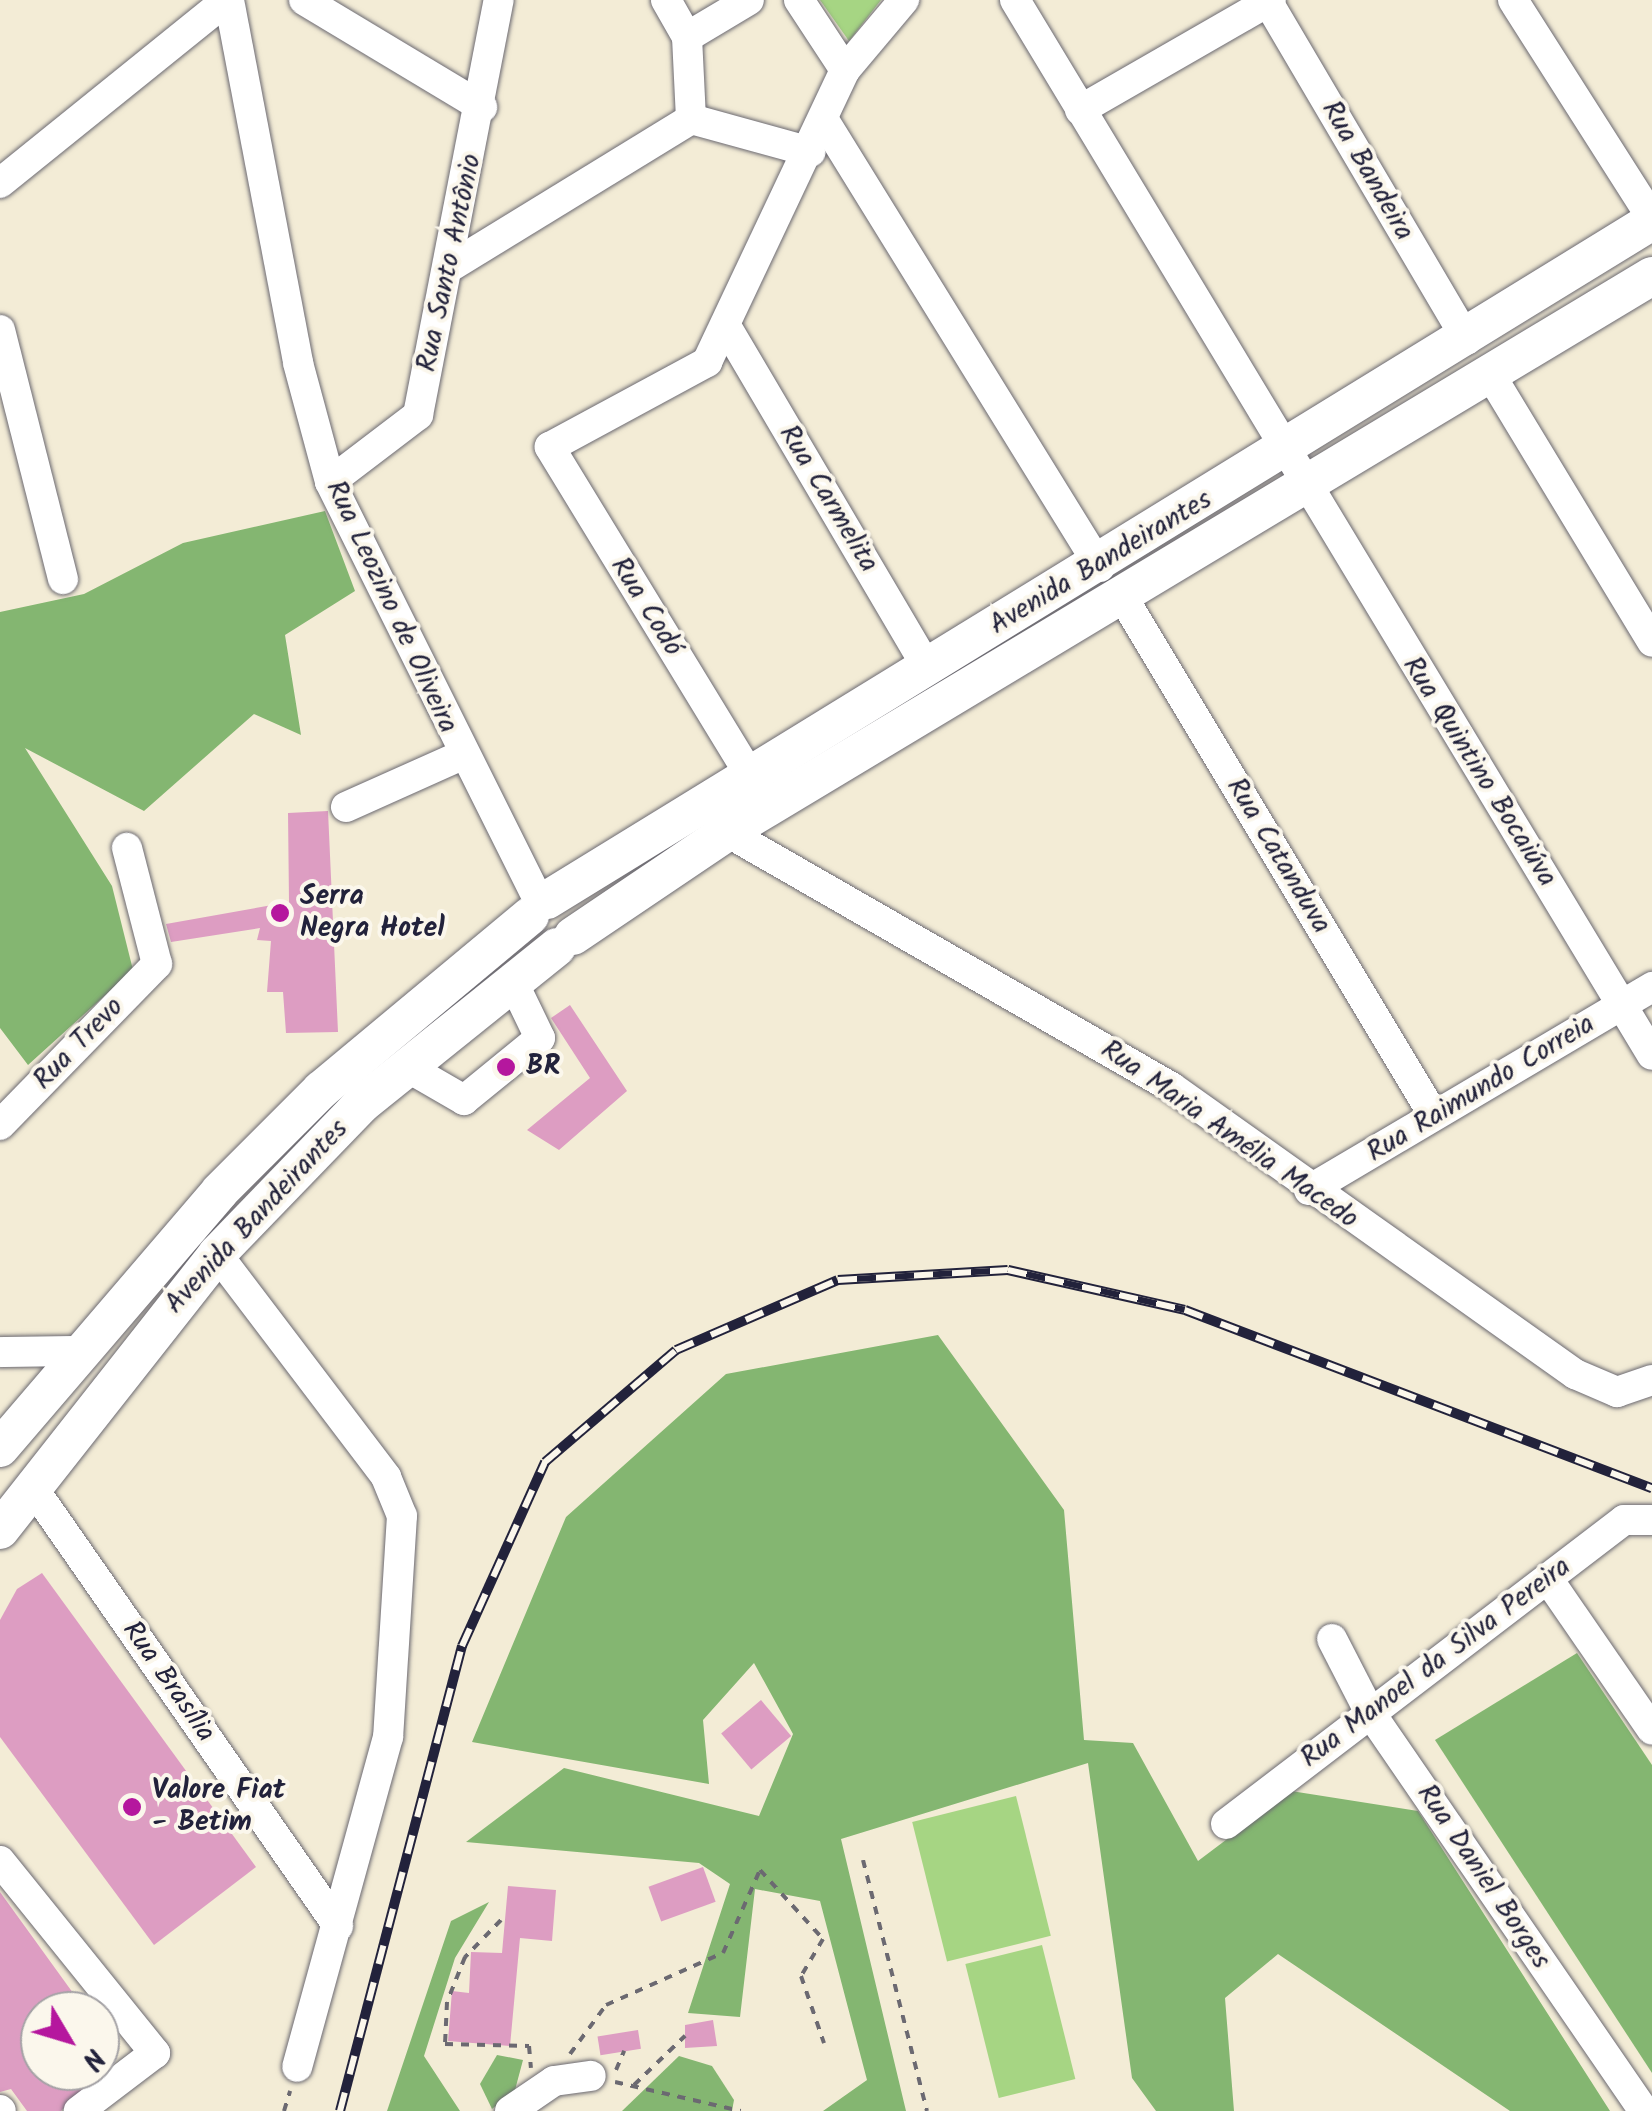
<!DOCTYPE html>
<meta charset="utf-8">
<style>
body{margin:0}
#map{position:relative;width:1652px;height:2111px;overflow:hidden;background:#f3ecd6;font-family:Kalam,sans-serif}
div>[style]{position:absolute}
.green>*{inset:0;background:#a6d583;transform-origin:0 0}
.forest>*{inset:0;background:#84b671}
.building>*{inset:0;background:#dd9dc2;transform-origin:0 0}
.path>*{height:4px;margin-top:-2px;transform-origin:0;background:repeating-linear-gradient(90deg,#6b6971 0 8px,transparent 0 16px)}
.roads{filter:drop-shadow(0 0 2px #6b6971) drop-shadow(0 0 2px #6b6971)}
.minor>*{height:30px;margin:-15px;padding:0 15px;transform-origin:15px;border-radius:15px;background:#fff}
.major>*{height:38px;margin:-19px;padding:0 19px;transform-origin:19px;border-radius:19px;background:#fff}
.rail>*{height:10px;margin-top:-5px;transform-origin:0;background:repeating-linear-gradient(90deg,#fbf7ec 0 19px,#22223b 0 38px);box-sizing:border-box;border-block:2px solid #22223b}
.dots>*{width:28px;height:28px;translate:-50% -50%;box-sizing:border-box;border:5px solid #fbf7ec;border-radius:50%}
span{translate:-50% -50%;white-space:nowrap;text-align:center;line-height:1.15;-webkit-text-stroke:8px #fbf7ec;paint-order:stroke}
.street-label{font-size:28px;color:#22223b}
.poi-label{font-size:28px;color:#22223b;font-weight:700}
.left{translate:0 -50%;text-align:left}
.north{position:absolute;left:20px;top:1991px;width:100px;height:100px;box-sizing:border-box;background:#fbf7ec;border:2px solid #a4a2a5;border-radius:50%;rotate:128deg;font-size:28px;font-weight:700;line-height:40px;text-align:center;color:#22223b}
.north::after{content:'';display:block;margin:auto;width:35px;height:45px;background:#b5179e;clip-path:polygon(50% 0,100% 100%,50% 72%,0 100%)}
</style>
<div id="map">
<div class="green">
<div style="clip-path:polygon(820px 0,881px 0,849px 41px)"></div>
<div style="left:1016px;top:1796px;width:144px;height:107px;rotate:76deg"></div>
<div style="left:1042px;top:1945px;width:138px;height:79px;rotate:76deg"></div>
</div>
<div class="forest">
<div style="clip-path:polygon(325px 511px,355px 591px,285px 635px,301px 735px,254px 714px,144px 811px,25px 748px,112px 886px,133px 970px,28px 1065px,0 1028px,0 612px,84px 594px,183px 543px)"></div>
<div style="clip-path:polygon(938px 1335px,1064px 1510px,1084px 1740px,1133px 1743px,1198px 1861px,1291px 1791px,1418px 1811px,1610px 2111px,1510px 2111px,1278px 1954px,1225px 1998px,1234px 2111px,1156px 2111px,1132px 2078px,1088px 1763px,841px 1839px,906px 2111px,823px 2111px,867px 2080px,820px 1901px,755px 1889px,740px 2017px,688px 2013px,730px 1884px,699px 1863px,466px 1842px,564px 1768px,759px 1816px,793px 1734px,754px 1663px,703px 1720px,709px 1784px,472px 1742px,566px 1517px,726px 1374px)"></div>
<div style="clip-path:polygon(1577px 1653px,1652px 1765px,1652px 2073px,1435px 1740px)"></div>
<div style="clip-path:polygon(489px 1902px,455px 1958px,424px 2056px,460px 2111px,387px 2111px,451px 1921px)"></div>
<div style="clip-path:polygon(497px 2055px,523px 2060px,515px 2090px,492px 2109px,480px 2084px)"></div>
<div style="clip-path:polygon(679px 2056px,712px 2066px,734px 2100px,732px 2111px,622px 2111px)"></div>
</div>
<div class="building">
<div style="clip-path:polygon(328px 811px,338px 1032px,286px 1033px,283px 992px,267px 992px,271px 941px,257px 940px,260px 928px,171px 942px,166px 924px,289px 902px,288px 813px)"></div>
<div style="clip-path:polygon(570px 1005px,627px 1091px,559px 1150px,527px 1130px,590px 1078px,551px 1018px)"></div>
<div style="clip-path:polygon(42px 1573px,256px 1867px,154px 1945px,0 1737px,0 1620px,17px 1589px)"></div>
<div style="left:761px;top:1700px;width:47px;height:52px;rotate:50deg"></div>
<div style="left:703px;top:1867px;width:37px;height:58px;rotate:70deg"></div>
<div style="clip-path:polygon(508px 1886px,556px 1890px,552px 1941px,520px 1938px,510px 2046px,448px 2041px,452px 1991px,469px 1993px,471px 1952px,502px 1953px)"></div>
<div style="clip-path:polygon(0 1892px,86px 2011px,40px 2011px,40px 2071px,100px 2071px,61px 2111px,27px 2111px,11px 2089px,0 2092px)"></div>
<div style="clip-path:polygon(713px 2020px,717px 2046px,685px 2048px,685px 2025px)"></div>
<div style="left:638px;top:2030px;width:19px;height:41px;rotate:81deg"></div>
</div>
<div class="path">
<div style="left:863px;top:1860px;width:259px;rotate:75.7deg"></div>
<div style="left:501px;top:1920px;width:52px;rotate:134.2deg"></div>
<div style="left:465px;top:1957px;width:48px;rotate:111.8deg"></div>
<div style="left:447px;top:2002px;width:42px;rotate:92.7deg"></div>
<div style="left:445px;top:2044px;width:84px;rotate:1.4deg"></div>
<div style="left:529px;top:2046px;width:22px;rotate:85deg"></div>
<div style="left:570px;top:2054px;width:61px;rotate:-53.7deg"></div>
<div style="left:606px;top:2005px;width:128px;rotate:-24deg"></div>
<div style="left:723px;top:1953px;width:91px;rotate:-66deg"></div>
<div style="left:760px;top:1870px;width:93px;rotate:47.6deg"></div>
<div style="left:823px;top:1939px;width:43px;rotate:120.7deg"></div>
<div style="left:801px;top:1976px;width:71px;rotate:71.1deg"></div>
<div style="left:616px;top:2070px;width:21px;rotate:-67deg"></div>
<div style="left:615px;top:2082px;width:129px;rotate:13deg"></div>
<div style="left:634px;top:2085px;width:71px;rotate:-43.9deg"></div>
<div style="left:284px;top:2111px;width:21px;rotate:-73deg"></div>
</div>
<div class="roads">
<div class="minor">
<div style="left:229px;top:0;width:369px;rotate:79.2deg"></div>
<div style="left:298px;top:363px;width:123px;rotate:74.9deg"></div>
<div style="left:330px;top:482px;width:470px;rotate:63.5deg"></div>
<div style="left:304px;top:0;width:208px;rotate:31deg"></div>
<div style="left:666px;top:0;width:43px;rotate:60.4deg"></div>
<div style="left:687px;top:37px;width:82px;rotate:87.2deg"></div>
<div style="left:691px;top:119px;width:124px;rotate:15.4deg"></div>
<div style="left:799px;top:0;width:84px;rotate:56.7deg"></div>
<div style="left:1015px;top:0;width:1232px;rotate:58.88deg"></div>
<div style="left:1513px;top:0;width:259px;rotate:57.5deg"></div>
<div style="left:1268px;top:2px;width:392px;rotate:59.5deg"></div>
<div style="left:687px;top:37px;width:72px;rotate:-30.8deg"></div>
<div style="left:1080px;top:110px;width:220px;rotate:-29.9deg"></div>
<div style="left:825px;top:122px;width:523px;rotate:58.28deg"></div>
<div style="left:0;top:183px;width:292px;rotate:-38.9deg"></div>
<div style="left:453px;top:265px;width:279px;rotate:-31.5deg"></div>
<div style="left:0;top:330px;width:257px;rotate:75.8deg"></div>
<div style="left:729px;top:331px;width:390px;rotate:59.5deg"></div>
<div style="left:1490px;top:374px;width:313px;rotate:58.8deg"></div>
<div style="left:330px;top:482px;width:111px;rotate:-37.3deg"></div>
<div style="left:418px;top:415px;width:423px;rotate:-79deg"></div>
<div style="left:1122px;top:596px;width:606px;rotate:59.04deg"></div>
<div style="left:748px;top:772px;width:381px;rotate:-121.4deg"></div>
<div style="left:550px;top:447px;width:179px;rotate:-28.4deg"></div>
<div style="left:707px;top:362px;width:323px;rotate:-64.7deg"></div>
<div style="left:845px;top:70px;width:92px;rotate:-49.9deg"></div>
<div style="left:346px;top:807px;width:127px;rotate:-24.1deg"></div>
<div style="left:727px;top:832px;width:512px;rotate:29.87deg"></div>
<div style="left:1171px;top:1087px;width:496px;rotate:35.4deg"></div>
<div style="left:1575px;top:1374px;width:46px;rotate:23.2deg"></div>
<div style="left:1617px;top:1392px;width:37px;rotate:-19deg"></div>
<div style="left:407px;top:1067px;width:66px;rotate:30.1deg"></div>
<div style="left:464px;top:1100px;width:98px;rotate:-39.2deg"></div>
<div style="left:540px;top:1038px;width:62px;rotate:-115.7deg"></div>
<div style="left:0;top:1125px;width:225px;rotate:-45.7deg"></div>
<div style="left:157px;top:964px;width:120px;rotate:-104.5deg"></div>
<div style="left:1309px;top:1190px;width:399px;rotate:-30.6deg"></div>
<div style="left:217px;top:1254px;width:280px;rotate:52.8deg"></div>
<div style="left:386px;top:1477px;width:42px;rotate:67.7deg"></div>
<div style="left:402px;top:1516px;width:221px;rotate:93.6deg"></div>
<div style="left:388px;top:1737px;width:342px;rotate:105.4deg"></div>
<div style="left:0;top:1352px;width:75px;rotate:-0.8deg"></div>
<div style="left:33px;top:1488px;width:534px;rotate:55.15deg"></div>
<div style="left:1548px;top:1579px;width:183px;rotate:55.4deg"></div>
<div style="left:1332px;top:1639px;width:81px;rotate:62.8deg"></div>
<div style="left:1369px;top:1711px;width:485px;rotate:55.5deg"></div>
<div style="left:1226px;top:1824px;width:501px;rotate:-37.37deg"></div>
<div style="left:1624px;top:1520px;width:28px"></div>
<div style="left:0;top:1861px;width:247px;rotate:51.1deg"></div>
<div style="left:155px;top:2053px;width:96px;rotate:142.7deg"></div>
<div style="left:0;top:2110px;width:1px;rotate:45deg"></div>
<div style="left:510px;top:2111px;width:53px;rotate:-34.3deg"></div>
<div style="left:554px;top:2081px;width:37px;rotate:-8deg"></div>
</div>
<div class="major">
<div style="left:547px;top:900px;width:1297px;rotate:-31.57deg"></div>
<div style="left:573px;top:936px;width:186px;rotate:-34deg"></div>
<div style="left:727px;top:832px;width:1079px;rotate:-31.01deg"></div>
<div style="left:0;top:1448px;width:338px;rotate:-49.4deg"></div>
<div style="left:220px;top:1191px;width:143px;rotate:-45deg"></div>
<div style="left:321px;top:1090px;width:272px;rotate:-39.8deg"></div>
<div style="left:0;top:1530px;width:351px;rotate:-51.8deg"></div>
<div style="left:217px;top:1254px;width:210px;rotate:-46deg"></div>
<div style="left:363px;top:1103px;width:249px;rotate:-38.8deg"></div>
</div>
</div>
<div class="rail">
<div style="left:340px;top:2111px;width:481px;rotate:-75.3deg"></div>
<div style="left:462px;top:1646px;width:202px;rotate:-65.7deg"></div>
<div style="left:545px;top:1462px;width:172px;rotate:-40.5deg"></div>
<div style="left:676px;top:1350px;width:176px;rotate:-23.4deg"></div>
<div style="left:838px;top:1280px;width:170px;rotate:-3.4deg"></div>
<div style="left:1008px;top:1270px;width:181px;rotate:12.7deg"></div>
<div style="left:1185px;top:1310px;width:500px;rotate:20.9deg"></div>
</div>
<div class="dots">
<div style="left:280px;top:913px;background:#b5179e"></div>
<div style="left:506px;top:1067px;background:#b5179e"></div>
<div style="left:132px;top:1807px;background:#b5179e"></div>
</div>
<div class="street-label">
<span style="left:1367px;top:171px;rotate:60deg">Rua Bandeira</span>
<span style="left:450px;top:263px;rotate:-78deg">Rua Santo Antônio</span>
<span style="left:828px;top:499px;rotate:59deg">Rua Carmelita</span>
<span style="left:1101px;top:563px;rotate:-31deg">Avenida Bandeirantes</span>
<span style="left:391px;top:607px;rotate:65deg">Rua Leozino de Oliveira</span>
<span style="left:646px;top:607px;rotate:58deg">Rua Codó</span>
<span style="left:1479px;top:772px;rotate:58deg">Rua Quintino Bocaiúva</span>
<span style="left:1278px;top:856px;rotate:59deg">Rua Catanduva</span>
<span style="left:79px;top:1044px;rotate:-46deg">Rua Trevo</span>
<span style="left:1481px;top:1089px;rotate:-31deg">Rua Raimundo Correia</span>
<span style="left:1229px;top:1135px;rotate:35deg">Rua Maria Amélia Macedo</span>
<span style="left:257px;top:1217px;rotate:-47deg">Avenida Bandeirantes</span>
<span style="left:1436px;top:1663px;rotate:-37deg">Rua Manoel da Silva Pereira</span>
<span style="left:168px;top:1682px;rotate:55deg">Rua Brasília</span>
<span style="left:1483px;top:1877px;rotate:56deg">Rua Daniel Borges</span>
</div>
<div class="poi-label">
<span class="left" style="left:300px;top:913px">Serra<br>Negra Hotel</span>
<span class="left" style="left:526px;top:1067px">BR</span>
<span class="left" style="left:152px;top:1807px">Valore Fiat<br>- Betim</span>
</div>
<div class="north">N</div>
</div>
